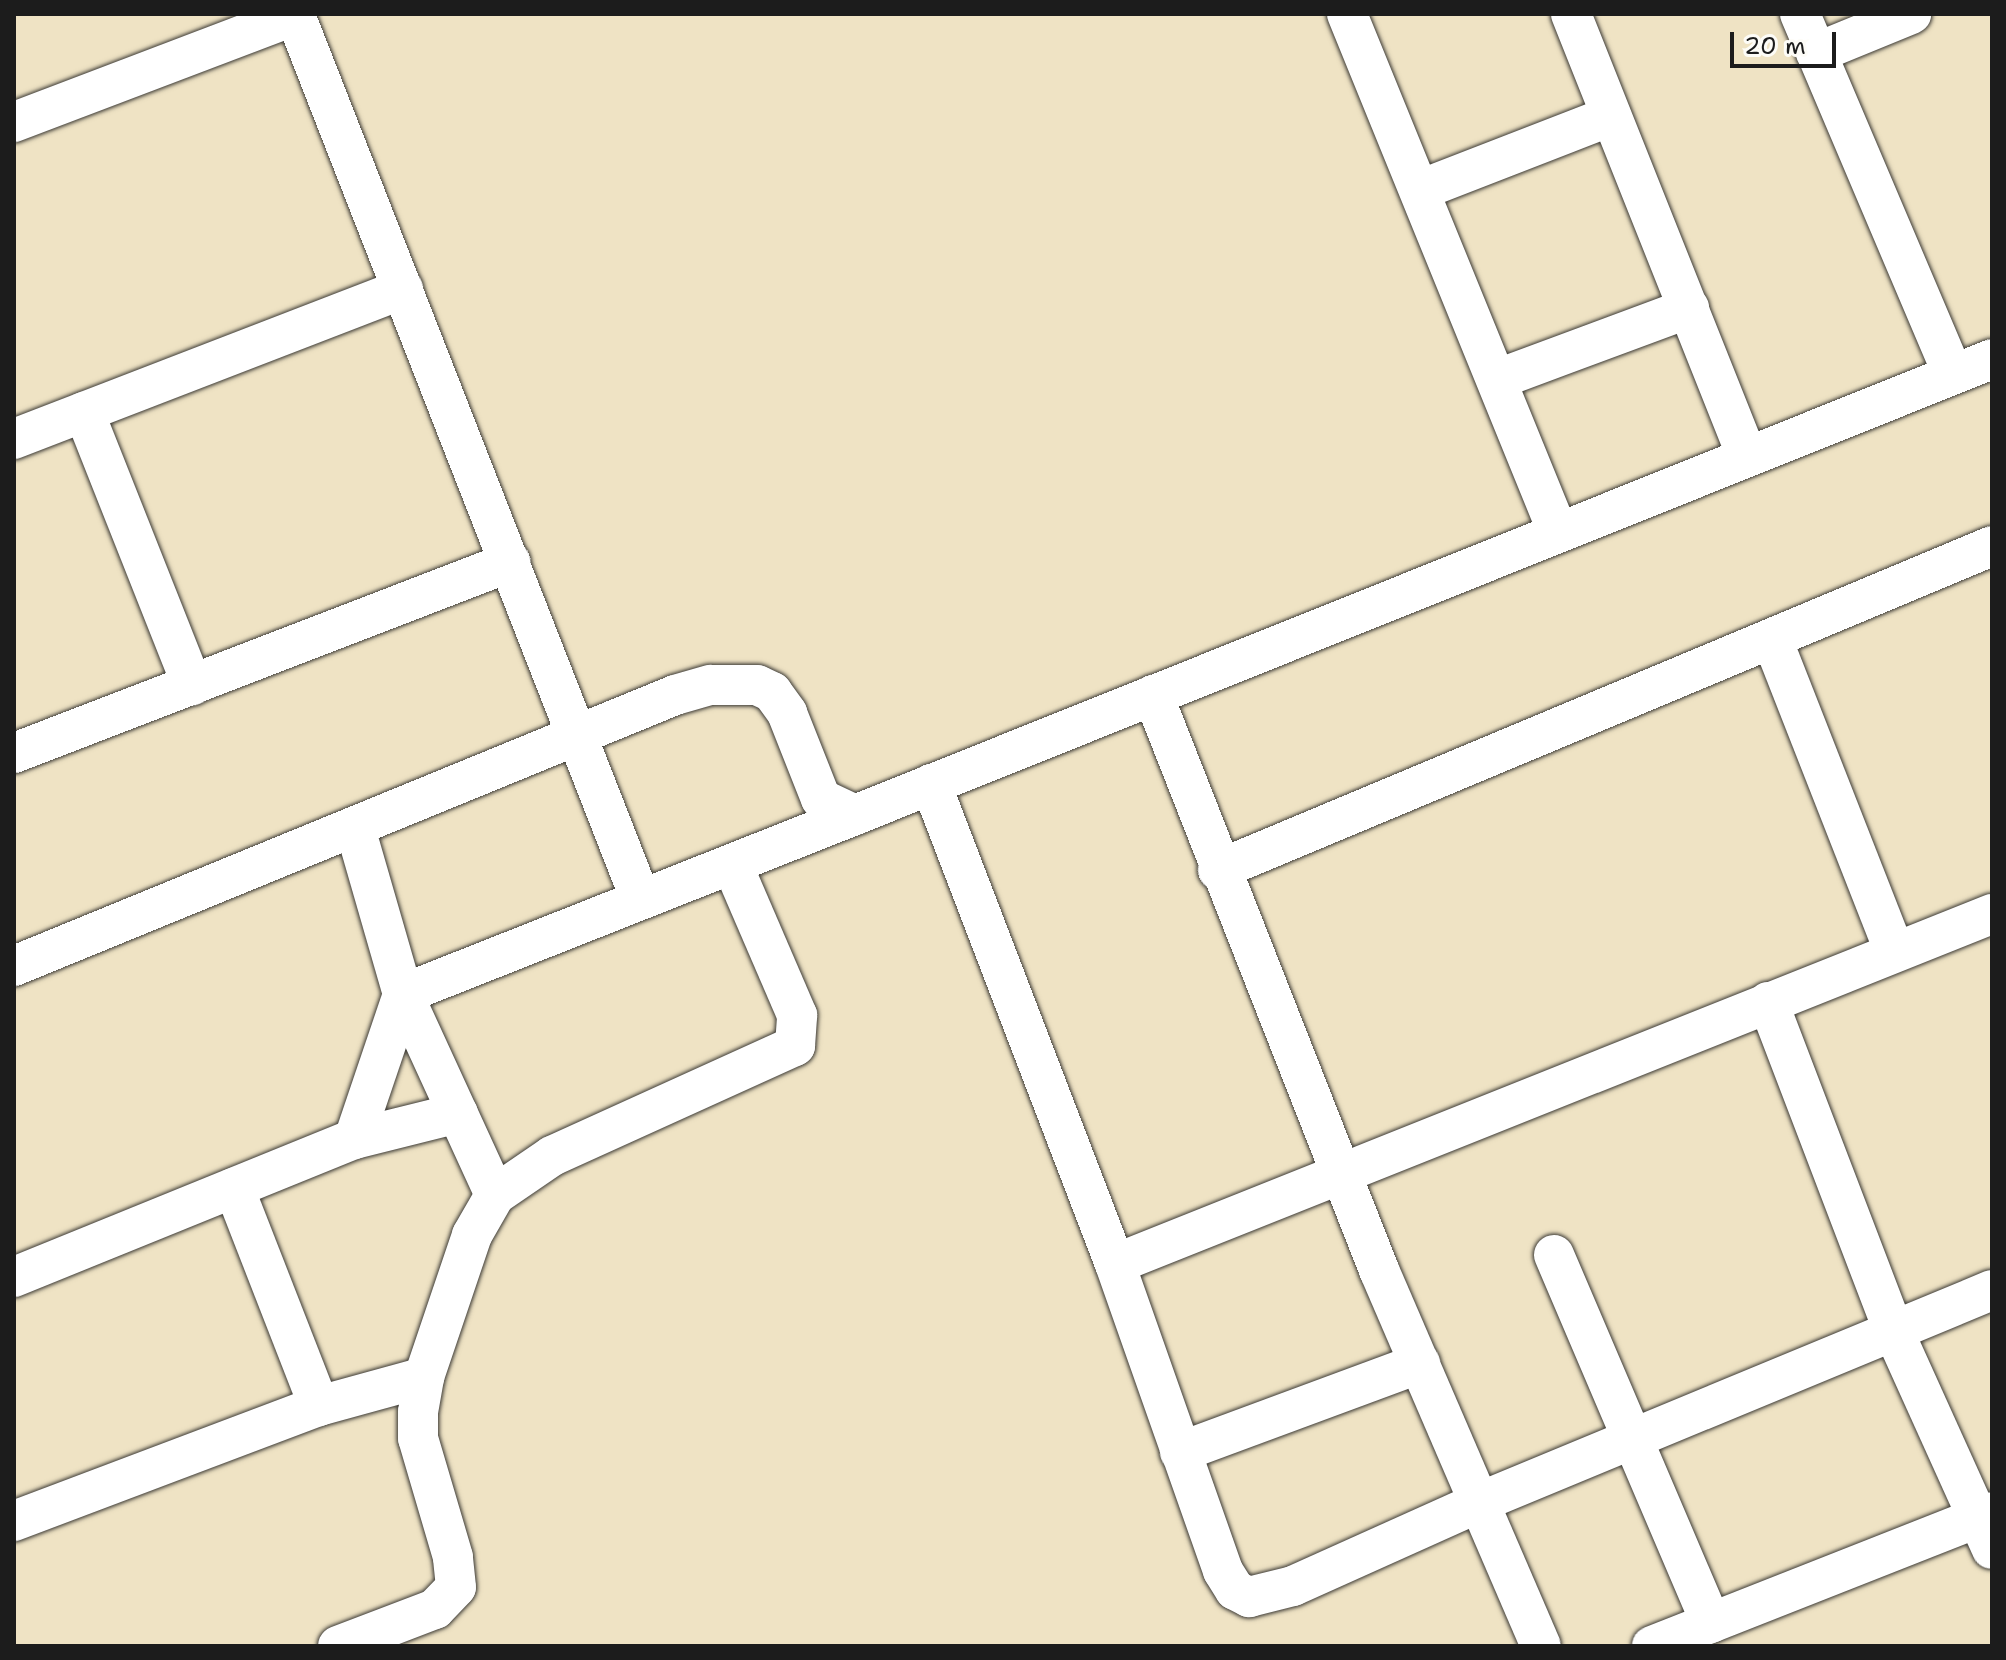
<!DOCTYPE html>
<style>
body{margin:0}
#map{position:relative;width:2006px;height:1660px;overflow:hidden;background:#efe3c4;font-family:"Shantell Sans",sans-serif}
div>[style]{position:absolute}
.roads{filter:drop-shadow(0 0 2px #3c3a35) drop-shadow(0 0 2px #3c3a35)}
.minor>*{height:40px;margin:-20px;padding:0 20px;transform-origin:20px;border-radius:20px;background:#fff}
span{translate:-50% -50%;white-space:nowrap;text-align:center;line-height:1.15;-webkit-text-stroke:7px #fdfcf7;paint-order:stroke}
.frame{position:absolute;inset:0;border:16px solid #1c1c1c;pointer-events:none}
.scale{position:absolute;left:1730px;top:32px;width:106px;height:36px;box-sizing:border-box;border:4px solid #1c1c1c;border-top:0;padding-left:10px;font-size:24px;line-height:28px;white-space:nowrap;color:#1c1c1c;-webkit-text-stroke:6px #fdfcf7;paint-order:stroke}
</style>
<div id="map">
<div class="roads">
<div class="minor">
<div style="left:1347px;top:14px;width:557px;rotate:67.85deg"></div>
<div style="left:1571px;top:14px;width:476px;rotate:68.3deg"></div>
<div style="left:1800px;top:14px;width:391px;rotate:67deg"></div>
<div style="left:1816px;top:53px;width:103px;rotate:-22.3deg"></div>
<div style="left:14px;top:122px;width:301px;rotate:-20.8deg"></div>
<div style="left:295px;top:15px;width:950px;rotate:68.65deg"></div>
<div style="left:1420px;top:190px;width:205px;rotate:-21.2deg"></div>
<div style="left:1498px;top:379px;width:204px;rotate:-20.4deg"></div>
<div style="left:84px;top:412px;width:294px;rotate:68.4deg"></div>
<div style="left:14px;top:439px;width:417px;rotate:-21.1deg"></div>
<div style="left:1772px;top:639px;width:335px;rotate:68.6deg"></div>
<div style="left:1153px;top:695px;width:618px;rotate:68.54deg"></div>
<div style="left:1379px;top:1270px;width:409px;rotate:66.7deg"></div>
<div style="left:14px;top:753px;width:532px;rotate:-21.06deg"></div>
<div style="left:931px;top:784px;width:514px;rotate:69.03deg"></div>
<div style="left:1115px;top:1264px;width:325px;rotate:70.6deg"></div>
<div style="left:1223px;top:1571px;width:22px;rotate:58deg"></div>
<div style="left:1235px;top:1590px;width:16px;rotate:27deg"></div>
<div style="left:1249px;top:1597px;width:45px;rotate:-14deg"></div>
<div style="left:1293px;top:1586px;width:205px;rotate:-24.2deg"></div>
<div style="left:1480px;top:1502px;width:554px;rotate:-22.49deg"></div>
<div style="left:355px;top:828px;width:173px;rotate:73.9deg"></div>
<div style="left:403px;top:994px;width:221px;rotate:65.4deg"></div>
<div style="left:1218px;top:870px;width:839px;rotate:-22.71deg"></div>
<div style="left:14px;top:966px;width:714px;rotate:-22.29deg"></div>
<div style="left:675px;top:695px;width:37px;rotate:-16deg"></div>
<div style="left:711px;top:685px;width:46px"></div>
<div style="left:757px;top:685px;width:17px;rotate:25deg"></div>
<div style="left:772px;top:692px;width:26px;rotate:54deg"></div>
<div style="left:787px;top:713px;width:92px;rotate:68.4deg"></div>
<div style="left:821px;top:799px;width:38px;rotate:25deg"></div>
<div style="left:855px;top:815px;width:1225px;rotate:-21.85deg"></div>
<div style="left:1768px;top:1002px;width:351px;rotate:69.1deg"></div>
<div style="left:1893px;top:1330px;width:240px;rotate:65.7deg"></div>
<div style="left:354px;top:1139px;width:107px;rotate:-14deg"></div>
<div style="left:1554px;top:1255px;width:400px;rotate:66.9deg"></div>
<div style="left:1115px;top:1264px;width:944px;rotate:-21.76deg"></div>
<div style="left:14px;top:1277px;width:367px;rotate:-22.1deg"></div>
<div style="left:354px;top:1139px;width:153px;rotate:-71.3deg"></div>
<div style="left:403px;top:994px;width:486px;rotate:-21.6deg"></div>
<div style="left:319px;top:1406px;width:109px;rotate:-15.4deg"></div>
<div style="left:1180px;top:1452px;width:256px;rotate:-20.3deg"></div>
<div style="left:14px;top:1521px;width:326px;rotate:-20.7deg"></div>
<div style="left:319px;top:1406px;width:234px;rotate:-111.3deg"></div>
<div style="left:338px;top:1646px;width:104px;rotate:-20.9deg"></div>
<div style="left:435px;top:1609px;width:30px;rotate:-46deg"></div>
<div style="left:456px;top:1587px;width:30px;rotate:-96deg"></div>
<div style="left:453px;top:1557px;width:124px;rotate:-106.4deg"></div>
<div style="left:418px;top:1438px;width:26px;rotate:-90deg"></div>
<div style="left:418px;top:1412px;width:36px;rotate:-80deg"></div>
<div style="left:424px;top:1377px;width:150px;rotate:-71.3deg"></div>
<div style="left:472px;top:1235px;width:46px;rotate:-60.1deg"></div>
<div style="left:495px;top:1195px;width:69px;rotate:-34.4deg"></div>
<div style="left:552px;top:1156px;width:267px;rotate:-24.4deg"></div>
<div style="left:795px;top:1046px;width:31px;rotate:-86deg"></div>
<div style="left:797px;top:1015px;width:164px;rotate:-113.3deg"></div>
<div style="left:1652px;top:1646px;width:365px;rotate:-21.5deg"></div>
</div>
</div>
<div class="frame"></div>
<div class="scale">20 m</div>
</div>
